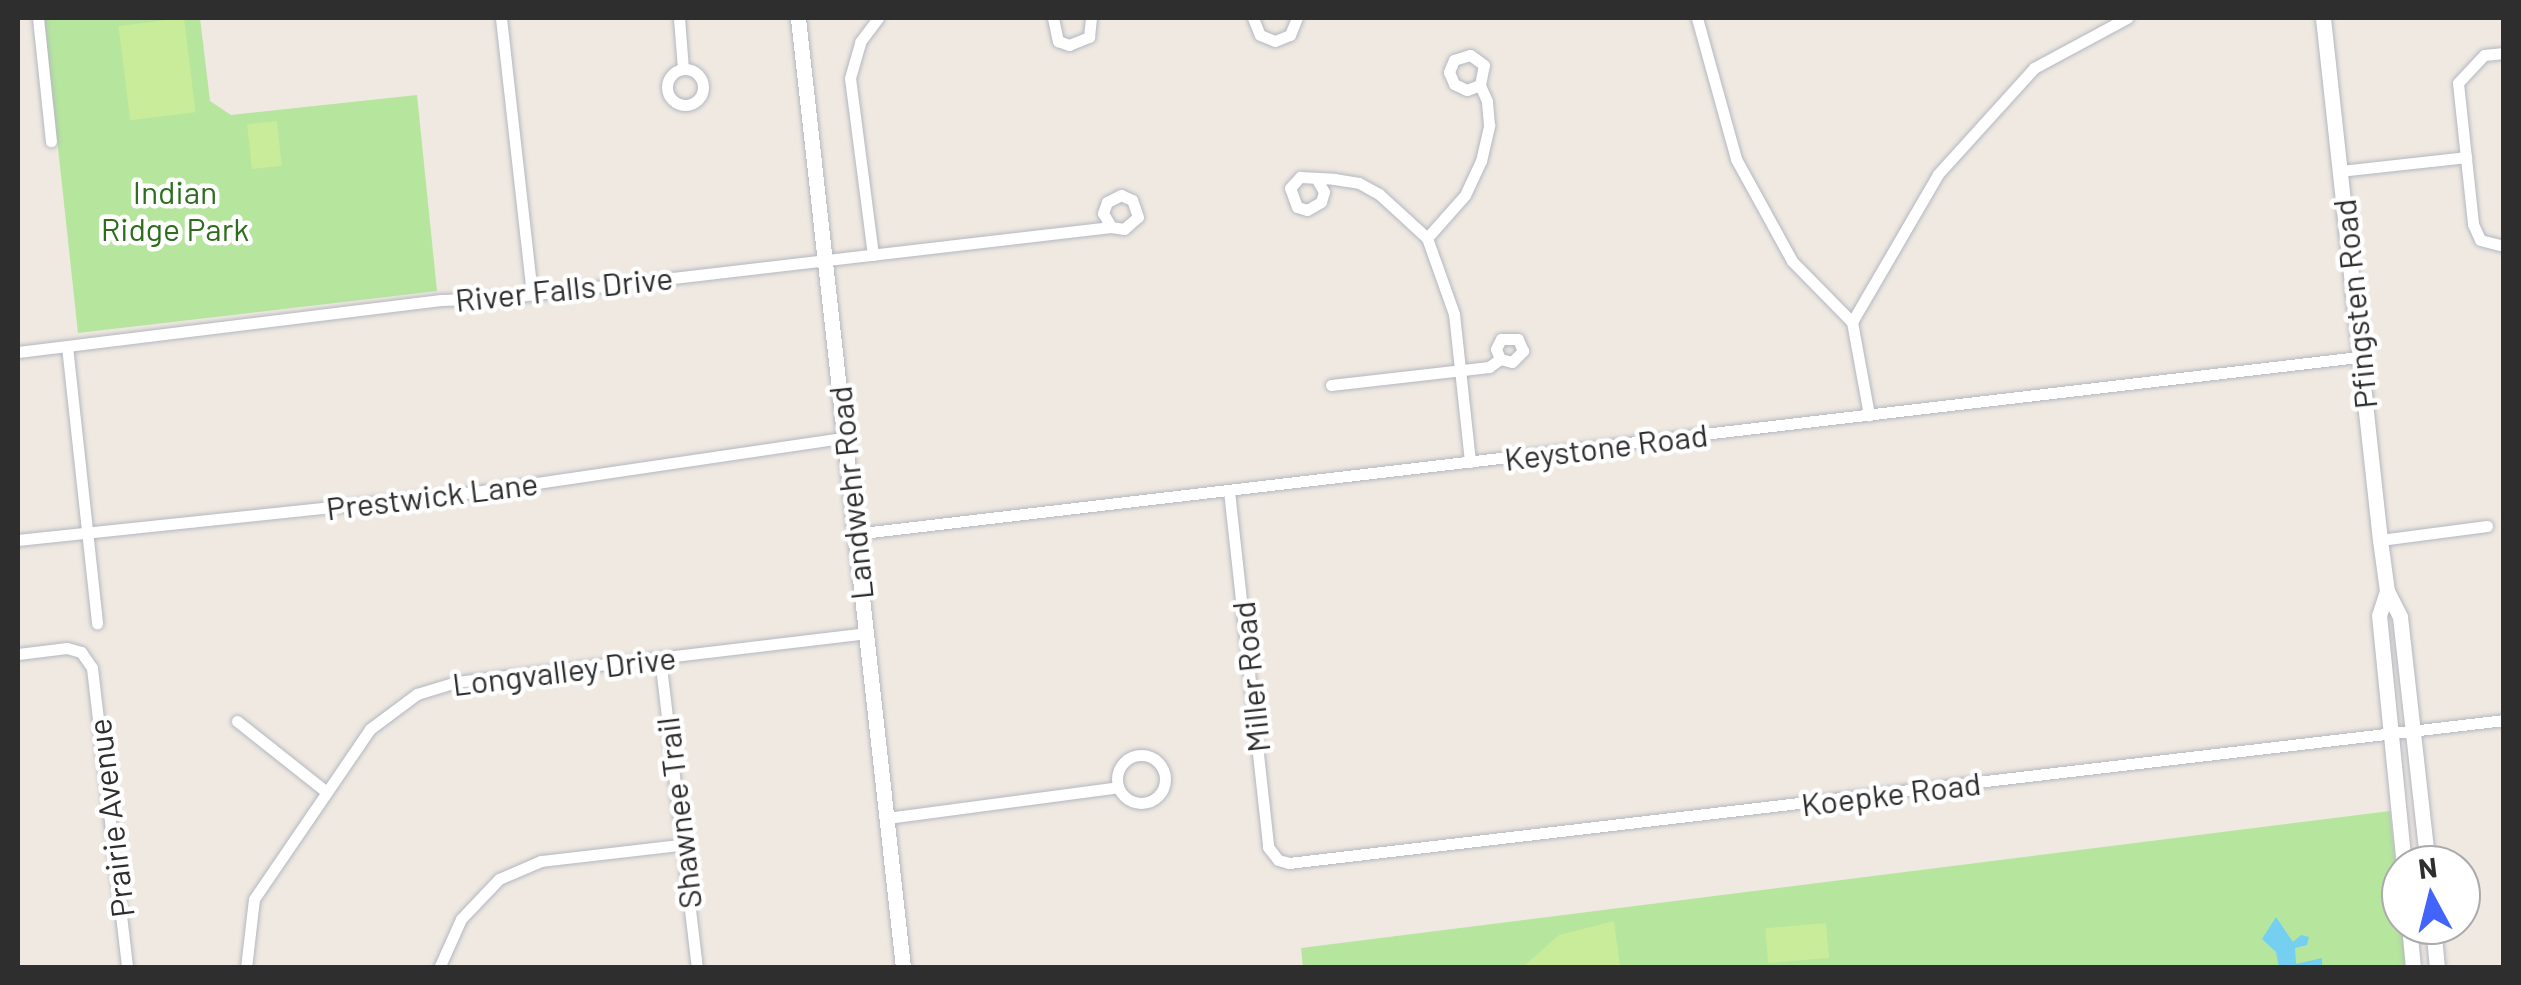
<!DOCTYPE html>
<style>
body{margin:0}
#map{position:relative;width:2521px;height:985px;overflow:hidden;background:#efe9e1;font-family:Barlow,sans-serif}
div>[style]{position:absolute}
.green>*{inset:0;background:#b6e59e}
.pitch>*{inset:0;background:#c9ec9a;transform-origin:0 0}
.water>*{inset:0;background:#75cff0}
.roads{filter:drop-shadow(0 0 2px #b4b7c1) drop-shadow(0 0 2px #b4b7c1)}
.minor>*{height:11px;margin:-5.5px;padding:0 5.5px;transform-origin:5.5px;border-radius:5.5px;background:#fff}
.minor>.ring{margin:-5.5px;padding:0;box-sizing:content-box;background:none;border:11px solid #fff;border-radius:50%}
.secondary>*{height:15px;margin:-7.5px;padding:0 7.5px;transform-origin:7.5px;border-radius:7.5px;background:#fff}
span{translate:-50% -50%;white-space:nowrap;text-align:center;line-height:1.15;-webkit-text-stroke:9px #fff;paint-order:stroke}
.park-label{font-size:32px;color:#2c6e1b}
.street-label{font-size:32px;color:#2e2e2e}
.frame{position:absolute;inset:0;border:20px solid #2e2e2e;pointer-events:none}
.north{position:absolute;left:2381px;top:845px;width:100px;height:100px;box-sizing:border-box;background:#fff;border:2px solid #ababab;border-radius:50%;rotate:353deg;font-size:28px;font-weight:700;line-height:40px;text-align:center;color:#2e2e2e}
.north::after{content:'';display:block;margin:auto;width:35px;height:45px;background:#4264fb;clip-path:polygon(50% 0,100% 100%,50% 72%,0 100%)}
</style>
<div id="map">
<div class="green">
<div style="clip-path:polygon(44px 18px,200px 18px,210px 101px,231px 115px,417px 95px,437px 291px,78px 333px)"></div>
<div style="clip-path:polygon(2390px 811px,2407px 967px,1303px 968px,1301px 948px)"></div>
</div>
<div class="pitch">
<div style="left:184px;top:18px;width:95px;height:66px;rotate:83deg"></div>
<div style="left:277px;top:121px;width:45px;height:30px;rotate:84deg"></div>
<div style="clip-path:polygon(1614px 921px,1620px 967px,1523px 967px,1559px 935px)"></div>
<div style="left:1826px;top:923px;width:35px;height:61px;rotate:85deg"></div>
</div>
<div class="water">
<div style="clip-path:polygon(2276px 917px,2293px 942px,2301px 935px,2309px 937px,2307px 945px,2295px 948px,2296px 964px,2322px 958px,2322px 967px,2279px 967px,2276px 952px,2262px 939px)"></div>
</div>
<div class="roads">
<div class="minor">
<div style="left:38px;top:18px;width:124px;rotate:84deg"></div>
<div style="left:501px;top:18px;width:278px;rotate:83.6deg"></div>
<div style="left:679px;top:18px;width:51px;rotate:85.5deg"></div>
<div style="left:1053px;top:18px;width:24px;rotate:78deg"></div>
<div style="left:1058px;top:41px;width:12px;rotate:20deg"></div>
<div style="left:1069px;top:45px;width:22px;rotate:-22deg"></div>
<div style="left:1089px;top:37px;width:19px;rotate:-84deg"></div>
<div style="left:1253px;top:18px;width:18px;rotate:68deg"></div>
<div style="left:1260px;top:35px;width:16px;rotate:22deg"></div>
<div style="left:1275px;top:41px;width:16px;rotate:-22deg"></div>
<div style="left:1290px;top:35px;width:18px;rotate:-68deg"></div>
<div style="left:1697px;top:18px;width:146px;rotate:74.5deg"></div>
<div style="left:1736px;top:159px;width:116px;rotate:61.2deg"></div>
<div style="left:1792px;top:261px;width:86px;rotate:45.5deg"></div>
<div style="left:1852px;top:322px;width:95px;rotate:79.6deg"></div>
<div style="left:2504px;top:53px;width:20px;rotate:174deg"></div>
<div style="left:2484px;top:55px;width:38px;rotate:133deg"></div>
<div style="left:2458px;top:83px;width:142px;rotate:83.9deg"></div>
<div style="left:2473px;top:224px;width:17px;rotate:66deg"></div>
<div style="left:2480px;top:240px;width:25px;rotate:14deg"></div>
<div class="ring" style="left:667px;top:69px;width:25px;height:25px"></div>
<div style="left:2340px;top:171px;width:127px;rotate:-6.3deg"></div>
<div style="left:1316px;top:178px;width:16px;rotate:60deg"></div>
<div style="left:1324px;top:192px;width:10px;rotate:107deg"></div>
<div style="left:1321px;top:202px;width:16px;rotate:150deg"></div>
<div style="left:1307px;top:210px;width:10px;rotate:-163deg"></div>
<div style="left:1297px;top:207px;width:20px;rotate:-110deg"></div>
<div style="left:1290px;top:188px;width:15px;rotate:-48deg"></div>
<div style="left:1300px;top:177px;width:34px;rotate:3deg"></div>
<div style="left:1334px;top:179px;width:25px;rotate:9deg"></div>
<div style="left:1359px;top:183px;width:23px;rotate:29deg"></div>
<div style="left:1379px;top:194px;width:65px;rotate:42.5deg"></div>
<div style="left:1427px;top:238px;width:81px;rotate:70.4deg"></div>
<div style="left:1454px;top:314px;width:149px;rotate:83.8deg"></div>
<div style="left:1427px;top:238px;width:57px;rotate:-48.5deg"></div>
<div style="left:1465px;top:195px;width:38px;rotate:-65deg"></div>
<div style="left:1481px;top:161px;width:37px;rotate:-77deg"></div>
<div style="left:1489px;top:125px;width:24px;rotate:-95deg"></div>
<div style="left:1487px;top:101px;width:17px;rotate:-114deg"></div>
<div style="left:1480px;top:85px;width:20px;rotate:-79deg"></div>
<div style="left:1484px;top:65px;width:17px;rotate:-144deg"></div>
<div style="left:1470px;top:55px;width:17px;rotate:163deg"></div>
<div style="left:1454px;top:60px;width:13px;rotate:113deg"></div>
<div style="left:1449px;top:72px;width:13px;rotate:67deg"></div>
<div style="left:1454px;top:84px;width:14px;rotate:25deg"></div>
<div style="left:1467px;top:90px;width:14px;rotate:-21deg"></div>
<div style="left:873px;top:255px;width:178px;rotate:-97.4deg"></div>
<div style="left:850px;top:78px;width:37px;rotate:-74deg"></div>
<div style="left:860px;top:42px;width:30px;rotate:-53deg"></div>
<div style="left:1852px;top:322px;width:171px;rotate:-59.8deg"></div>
<div style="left:1938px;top:174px;width:143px;rotate:-47.8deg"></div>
<div style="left:2034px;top:68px;width:106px;rotate:-28.3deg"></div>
<div style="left:67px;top:346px;width:279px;rotate:83.8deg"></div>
<div style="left:18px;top:352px;width:426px;rotate:-7deg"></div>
<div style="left:441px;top:300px;width:60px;rotate:-1.9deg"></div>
<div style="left:501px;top:298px;width:614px;rotate:-6.64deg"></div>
<div style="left:1111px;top:227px;width:13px;rotate:9deg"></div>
<div style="left:1124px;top:229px;width:18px;rotate:-41deg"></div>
<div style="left:1138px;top:217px;width:18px;rotate:-109deg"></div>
<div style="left:1132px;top:200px;width:12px;rotate:-156deg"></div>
<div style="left:1121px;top:195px;width:16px;rotate:153deg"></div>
<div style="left:1107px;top:202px;width:12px;rotate:110deg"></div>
<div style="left:1103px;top:213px;width:16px;rotate:60deg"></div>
<div style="left:1331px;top:385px;width:159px;rotate:-6.5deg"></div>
<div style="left:1489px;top:367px;width:14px;rotate:-36deg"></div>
<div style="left:1500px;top:359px;width:12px;rotate:14deg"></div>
<div style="left:1512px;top:362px;width:16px;rotate:-45deg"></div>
<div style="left:1523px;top:351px;width:13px;rotate:-113deg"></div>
<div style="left:1518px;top:339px;width:17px;rotate:180deg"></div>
<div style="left:1501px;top:339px;width:11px;rotate:117deg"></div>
<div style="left:1496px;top:349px;width:11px;rotate:68deg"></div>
<div style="left:1229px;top:491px;width:358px;rotate:83.7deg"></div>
<div style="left:1268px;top:847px;width:16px;rotate:52deg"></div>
<div style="left:1278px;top:860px;width:11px;rotate:15deg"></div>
<div style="left:1289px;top:863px;width:1223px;rotate:-6.71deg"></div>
<div style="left:854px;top:534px;width:1515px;rotate:-6.71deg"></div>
<div style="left:18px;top:540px;width:468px;rotate:-6deg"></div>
<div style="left:483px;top:491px;width:365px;rotate:-8.4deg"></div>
<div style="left:2380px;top:540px;width:108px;rotate:-7.5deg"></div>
<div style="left:18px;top:654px;width:49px;rotate:-7deg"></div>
<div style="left:67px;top:648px;width:15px;rotate:16deg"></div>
<div style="left:81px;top:652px;width:19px;rotate:55deg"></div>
<div style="left:92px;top:668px;width:302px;rotate:83.3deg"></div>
<div style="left:660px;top:658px;width:312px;rotate:83.2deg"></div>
<div style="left:237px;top:721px;width:111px;rotate:38.4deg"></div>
<div class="ring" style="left:1117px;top:755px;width:37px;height:37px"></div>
<div style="left:887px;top:818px;width:233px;rotate:-7.6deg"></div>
<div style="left:246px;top:968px;width:69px;rotate:-83.4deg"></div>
<div style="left:254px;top:899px;width:206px;rotate:-55.7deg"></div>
<div style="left:370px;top:729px;width:59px;rotate:-36.7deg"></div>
<div style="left:417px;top:694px;width:41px;rotate:-17.1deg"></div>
<div style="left:456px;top:682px;width:411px;rotate:-6.8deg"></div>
<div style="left:439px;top:968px;width:54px;rotate:-65.8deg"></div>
<div style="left:461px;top:919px;width:55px;rotate:-46.5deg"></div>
<div style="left:499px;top:879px;width:46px;rotate:-23.2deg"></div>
<div style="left:541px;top:861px;width:140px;rotate:-6.6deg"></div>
</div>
<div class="secondary">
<div style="left:798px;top:18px;width:956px;rotate:83.69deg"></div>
<div style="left:2323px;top:18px;width:525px;rotate:83.77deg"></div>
<div style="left:2380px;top:540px;width:51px;rotate:82.2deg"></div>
<div style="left:2387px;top:591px;width:29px;rotate:63deg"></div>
<div style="left:2400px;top:617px;width:250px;rotate:83.6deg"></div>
<div style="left:2387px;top:591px;width:25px;rotate:108deg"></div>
<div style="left:2379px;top:615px;width:251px;rotate:84.3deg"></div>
<div style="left:2409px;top:925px;width:43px;rotate:84.7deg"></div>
<div style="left:2433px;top:925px;width:43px;rotate:84.7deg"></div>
</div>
</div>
<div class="park-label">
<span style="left:175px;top:210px">Indian<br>Ridge Park</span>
</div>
<div class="street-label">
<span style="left:564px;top:288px;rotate:-6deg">River Falls Drive</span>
<span style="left:2354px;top:304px;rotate:-96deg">Pfingsten Road</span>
<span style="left:1606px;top:446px;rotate:-7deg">Keystone Road</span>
<span style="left:850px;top:493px;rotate:-96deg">Landwehr Road</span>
<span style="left:432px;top:495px;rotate:-7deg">Prestwick Lane</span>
<span style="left:564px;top:670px;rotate:-7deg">Longvalley Drive</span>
<span style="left:1250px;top:677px;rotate:-96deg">Miller Road</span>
<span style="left:1891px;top:793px;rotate:-7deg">Koepke Road</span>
<span style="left:678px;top:813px;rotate:-97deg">Shawnee Trail</span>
<span style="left:110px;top:818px;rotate:-97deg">Prairie Avenue</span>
</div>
<div class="frame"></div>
<div class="north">N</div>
</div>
